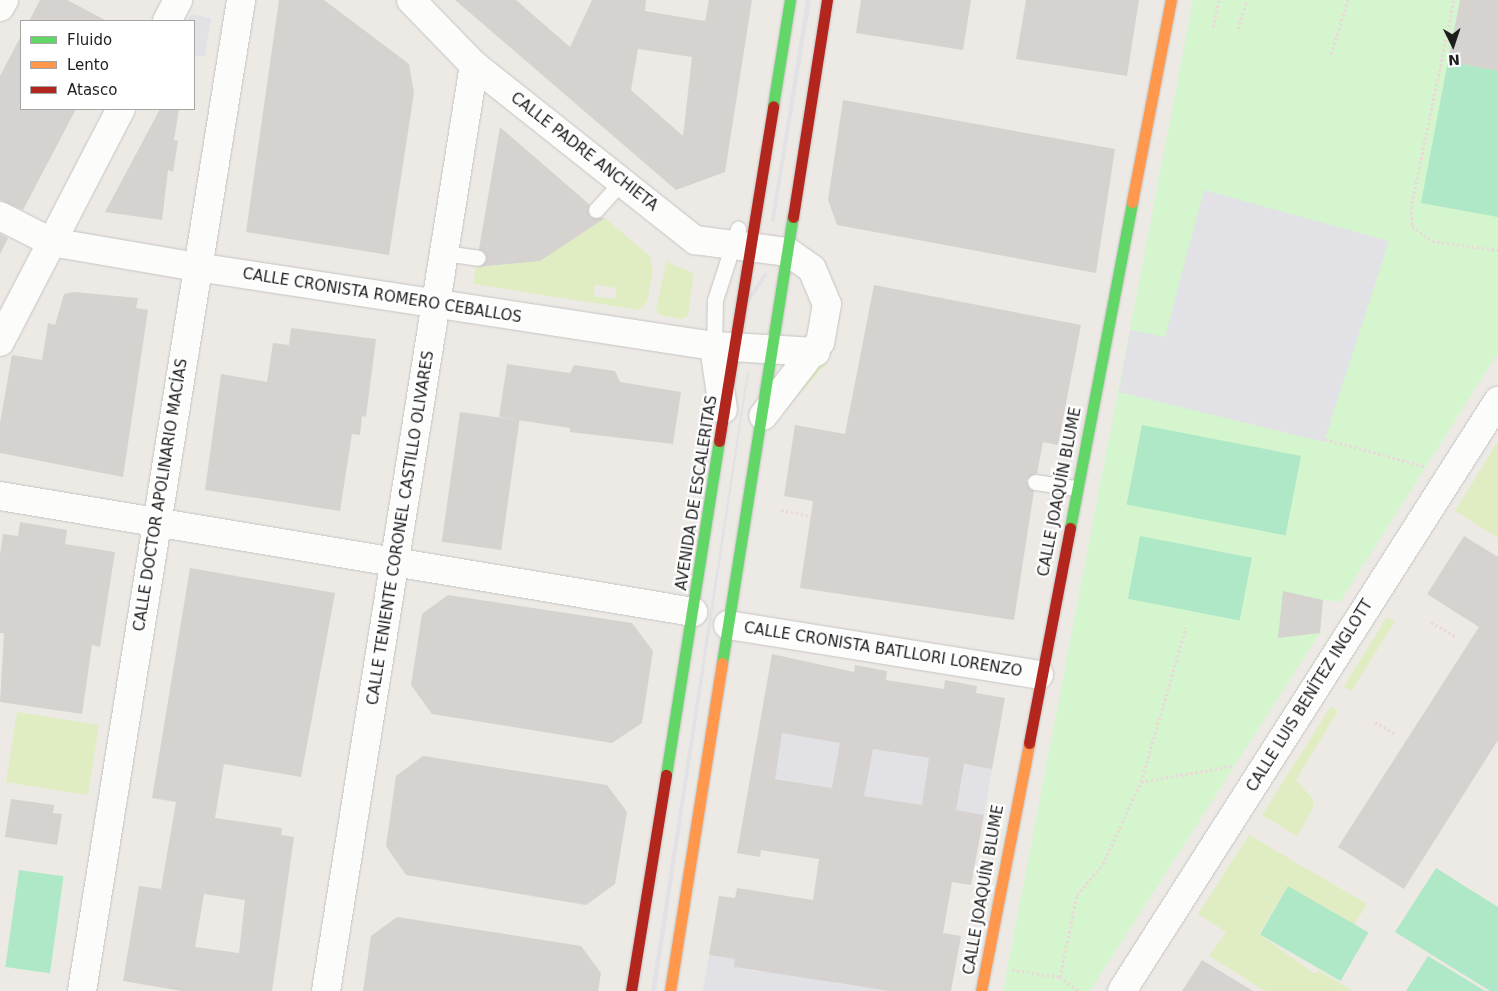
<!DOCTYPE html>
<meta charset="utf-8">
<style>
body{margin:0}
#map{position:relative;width:1498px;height:991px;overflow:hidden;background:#edeae6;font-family:"DejaVu Sans",sans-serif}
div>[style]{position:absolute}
.grass>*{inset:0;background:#e0edc2;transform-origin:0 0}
.park>*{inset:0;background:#d5f5cf}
.pitch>*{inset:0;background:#aee8c6;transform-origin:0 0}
.plaza>*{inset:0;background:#e1e1e6;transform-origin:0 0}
.building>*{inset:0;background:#d5d2cf;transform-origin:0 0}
.path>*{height:3px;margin-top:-1.5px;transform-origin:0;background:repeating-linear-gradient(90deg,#ebd8d9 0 2.5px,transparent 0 5px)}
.roads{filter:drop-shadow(0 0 1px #c5c4c2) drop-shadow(0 0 1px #c5c4c2)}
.lane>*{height:15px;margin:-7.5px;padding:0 7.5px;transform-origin:7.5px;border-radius:7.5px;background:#fcfcfb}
.street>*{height:28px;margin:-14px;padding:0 14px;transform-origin:14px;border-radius:14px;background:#fcfcfb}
.fast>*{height:11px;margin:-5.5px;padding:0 5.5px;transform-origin:5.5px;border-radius:5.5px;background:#63d668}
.slow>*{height:11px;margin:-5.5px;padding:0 5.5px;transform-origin:5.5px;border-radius:5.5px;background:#ff974d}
.jam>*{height:11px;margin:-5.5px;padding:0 5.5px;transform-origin:5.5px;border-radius:5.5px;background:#b3261e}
span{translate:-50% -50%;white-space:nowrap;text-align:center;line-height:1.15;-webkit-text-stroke:4.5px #fff;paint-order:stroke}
.street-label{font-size:15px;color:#1e1e1e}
.legend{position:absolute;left:20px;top:20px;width:175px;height:90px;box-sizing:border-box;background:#fff;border:1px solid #a5a5a5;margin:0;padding:6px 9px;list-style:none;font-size:15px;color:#1e1e1e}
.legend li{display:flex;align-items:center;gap:10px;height:25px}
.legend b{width:25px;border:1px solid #a5a5a5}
.north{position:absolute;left:1428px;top:20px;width:50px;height:50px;-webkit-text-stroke:4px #fff;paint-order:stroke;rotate:176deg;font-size:14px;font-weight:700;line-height:20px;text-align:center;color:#1e1e1e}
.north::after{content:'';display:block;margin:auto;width:18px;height:22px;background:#1e1e1e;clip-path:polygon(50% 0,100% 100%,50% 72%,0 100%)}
</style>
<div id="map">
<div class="grass">
<div style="clip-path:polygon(evenodd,605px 218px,650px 256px,653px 271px,647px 302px,639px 310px,473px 284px,476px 267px,540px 261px,605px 218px,595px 285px,616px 288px,615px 299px,594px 296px,595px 285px)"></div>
<div style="clip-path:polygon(666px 262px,694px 273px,688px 315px,683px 319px,660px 315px,656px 310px)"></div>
<div style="clip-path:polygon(827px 350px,832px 352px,825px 365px,802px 392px,797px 388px)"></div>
<div style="clip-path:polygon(1498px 441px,1498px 538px,1455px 511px)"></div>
<div style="left:1387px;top:617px;width:9px;height:82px;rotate:32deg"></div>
<div style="clip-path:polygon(1331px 706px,1338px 711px,1296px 780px,1312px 798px,1314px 807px,1297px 836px,1262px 815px)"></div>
<div style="left:17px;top:712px;width:83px;height:71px;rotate:9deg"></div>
<div style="clip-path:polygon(1249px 835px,1367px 904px,1354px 925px,1288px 886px,1259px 934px,1315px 974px,1318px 970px,1353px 991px,1265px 991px,1209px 956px,1226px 932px,1198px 914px)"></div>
</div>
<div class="park">
<div style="clip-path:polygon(1193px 0,1498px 0,1498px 353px,1340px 602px,1323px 600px,1320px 633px,1090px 991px,1003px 991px)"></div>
</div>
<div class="pitch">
<div style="clip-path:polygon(1448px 61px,1498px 71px,1498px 217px,1421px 203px)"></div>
<div style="left:1142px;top:425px;width:162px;height:81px;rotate:11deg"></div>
<div style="left:1140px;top:536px;width:114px;height:64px;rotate:11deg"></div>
<div style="clip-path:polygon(1436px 868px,1498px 907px,1498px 991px,1490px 991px,1395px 932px)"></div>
<div style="left:19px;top:870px;width:45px;height:98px;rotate:8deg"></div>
<div style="left:1288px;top:886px;width:93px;height:56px;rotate:30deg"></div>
<div style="clip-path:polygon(1428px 956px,1485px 991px,1406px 991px)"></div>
</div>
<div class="plaza">
<div style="clip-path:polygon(806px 0,811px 0,774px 223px,771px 220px)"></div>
<div style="clip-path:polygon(191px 14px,211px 18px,205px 57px,194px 55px,194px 21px,187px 21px)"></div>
<div style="clip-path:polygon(1204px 190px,1389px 241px,1324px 442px,1119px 392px,1130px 330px,1165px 337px)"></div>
<div style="left:765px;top:272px;width:4px;height:57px;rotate:34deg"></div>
<div style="clip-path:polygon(749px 371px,656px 991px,651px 991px,747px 372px)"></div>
<div style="clip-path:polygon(782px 733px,841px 743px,872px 755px,873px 749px,992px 769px,984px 815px,954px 810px,923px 797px,922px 805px,864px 796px,865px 787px,832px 788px,773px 778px,764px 737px,781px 740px)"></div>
<div style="clip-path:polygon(709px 955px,735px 959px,734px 967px,761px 972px,763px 961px,840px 984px,862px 987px,864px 979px,893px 991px,703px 991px)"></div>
</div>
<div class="building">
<div style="clip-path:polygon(40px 0,67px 0,107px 21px,29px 21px)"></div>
<div style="clip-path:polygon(279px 0,324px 0,409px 64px,414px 93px,389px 255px,246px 232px)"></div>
<div style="clip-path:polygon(evenodd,455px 0,516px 0,570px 47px,592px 0,646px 0,645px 11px,705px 21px,709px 0,752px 0,725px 172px,676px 190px,455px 0,638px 49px,692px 57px,683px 136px,631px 90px,638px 49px)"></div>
<div style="clip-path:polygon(861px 0,971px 0,963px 50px,856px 33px)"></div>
<div style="clip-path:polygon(1026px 0,1139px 0,1127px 76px,1016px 59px)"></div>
<div style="clip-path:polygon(1460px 0,1498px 0,1498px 71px,1448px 61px)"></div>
<div style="clip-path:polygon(21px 36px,21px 109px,76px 109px,23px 210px,0 200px,0 76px)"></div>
<div style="clip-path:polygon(843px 100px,1115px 149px,1096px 273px,837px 225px,828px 200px)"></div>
<div style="clip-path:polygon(160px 109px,179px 109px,174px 140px,178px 141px,173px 172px,168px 170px,162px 220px,105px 212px)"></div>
<div style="clip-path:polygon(500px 127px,589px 204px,590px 217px,605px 218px,540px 261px,477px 267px,487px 260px,479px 249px)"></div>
<div style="clip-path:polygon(0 234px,8px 238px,0 254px)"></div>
<div style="clip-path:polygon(874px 285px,1081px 325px,1058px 445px,1043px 442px,1037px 473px,1026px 480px,1034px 491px,1014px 620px,800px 588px,813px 501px,784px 496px,795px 425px,845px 434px)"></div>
<div style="clip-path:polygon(74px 292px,138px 298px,136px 308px,148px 310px,123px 477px,0 453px,0 423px,12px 355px,42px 360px,48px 323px,55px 325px,64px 294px)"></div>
<div style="clip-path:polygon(291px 328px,376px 339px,366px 417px,362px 416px,360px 435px,352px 434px,340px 511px,205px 490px,221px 374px,267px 382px,273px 343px,289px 345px)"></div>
<div style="clip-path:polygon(507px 364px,570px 373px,574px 365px,615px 371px,620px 382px,681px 392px,673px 444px,570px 432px,570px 428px,499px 417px)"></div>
<div style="left:460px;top:412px;width:60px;height:131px;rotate:8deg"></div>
<div style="clip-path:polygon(20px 522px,67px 530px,65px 544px,115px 552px,100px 647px,92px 645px,82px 714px,0 702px,4px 633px,0 633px,0 555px,3px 534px,18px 536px)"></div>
<div style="clip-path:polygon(1464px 536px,1498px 557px,1498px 740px,1404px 889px,1338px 847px,1479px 627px,1427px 594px)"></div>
<div style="clip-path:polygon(evenodd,190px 568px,335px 593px,301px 777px,224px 764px,215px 818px,282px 828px,281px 835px,294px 837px,272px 991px,182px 991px,123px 981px,139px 886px,161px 889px,176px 802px,152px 798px,190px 568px,204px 894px,245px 900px,239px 953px,195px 947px,204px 894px)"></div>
<div style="clip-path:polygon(1283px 591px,1323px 600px,1320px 633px,1278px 638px)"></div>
<div style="clip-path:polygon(448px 595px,632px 623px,653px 651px,642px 723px,612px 743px,432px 714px,411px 685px,422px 614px)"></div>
<div style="clip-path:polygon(evenodd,772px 654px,854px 672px,855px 665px,887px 671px,886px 680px,944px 689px,945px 680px,977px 686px,976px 693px,1005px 698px,992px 769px,964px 764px,956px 810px,984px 815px,971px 885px,952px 882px,943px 933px,961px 936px,951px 991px,890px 991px,734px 967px,735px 959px,709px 955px,719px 896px,735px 898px,737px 888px,813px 900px,819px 859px,761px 850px,760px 857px,737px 853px,772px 654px,782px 733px,840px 743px,832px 788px,775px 779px,782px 733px,772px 654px,873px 749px,929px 758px,922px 805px,864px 796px,873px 749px)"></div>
<div style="clip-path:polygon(423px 756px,607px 785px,627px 812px,615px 884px,586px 905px,406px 875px,386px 846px,396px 776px)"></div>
<div style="clip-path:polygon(11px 799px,54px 805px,53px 813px,62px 814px,57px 845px,5px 837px)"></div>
<div style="clip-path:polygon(397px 917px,581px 946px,601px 973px,598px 991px,363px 991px,371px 936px)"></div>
<div style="clip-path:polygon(1202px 960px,1253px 991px,1182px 991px)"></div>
</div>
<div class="path">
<div style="left:1454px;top:0;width:211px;rotate:101.7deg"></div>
<div style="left:1411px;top:207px;width:19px;rotate:87deg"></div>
<div style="left:1412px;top:226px;width:25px;rotate:37deg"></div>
<div style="left:1432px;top:241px;width:67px;rotate:7.8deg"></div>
<div style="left:1213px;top:27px;width:28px;rotate:-77deg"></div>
<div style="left:1238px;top:29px;width:30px;rotate:-73deg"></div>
<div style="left:1331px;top:54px;width:57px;rotate:-72.5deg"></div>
<div style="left:1325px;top:439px;width:103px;rotate:15.3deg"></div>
<div style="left:781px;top:510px;width:31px;rotate:11deg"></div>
<div style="left:1431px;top:622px;width:30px;rotate:30deg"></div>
<div style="left:1375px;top:722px;width:23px;rotate:31deg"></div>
<div style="left:1141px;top:782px;width:161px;rotate:-73.8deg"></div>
<div style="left:1012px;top:970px;width:49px;rotate:8.3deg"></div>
<div style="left:1060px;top:977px;width:24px;rotate:36deg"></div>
<div style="left:1060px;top:977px;width:84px;rotate:-78.3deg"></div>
<div style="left:1077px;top:895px;width:40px;rotate:-50deg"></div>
<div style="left:1103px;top:864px;width:90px;rotate:-65.1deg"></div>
<div style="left:1141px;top:782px;width:92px;rotate:-10deg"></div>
</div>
<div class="roads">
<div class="lane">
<div style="left:596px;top:210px;width:38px;rotate:-48deg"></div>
<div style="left:444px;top:253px;width:34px;rotate:8deg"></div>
<div style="left:714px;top:346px;width:46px;rotate:-88.8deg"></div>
<div style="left:715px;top:300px;width:75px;rotate:-72.1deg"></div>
<div style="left:1035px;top:482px;width:40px;rotate:8.5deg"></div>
</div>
<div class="street">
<div style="left:411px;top:0;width:91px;rotate:45.9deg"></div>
<div style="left:474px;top:65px;width:282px;rotate:38.4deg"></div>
<div style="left:695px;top:240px;width:94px;rotate:7.4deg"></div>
<div style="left:788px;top:252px;width:29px;rotate:35deg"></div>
<div style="left:812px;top:269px;width:38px;rotate:67deg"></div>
<div style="left:827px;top:304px;width:39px;rotate:100deg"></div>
<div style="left:820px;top:342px;width:93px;rotate:127.6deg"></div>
<div style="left:0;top:7px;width:8px;rotate:-60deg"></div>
<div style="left:167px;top:21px;width:24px;rotate:-62deg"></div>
<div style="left:0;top:216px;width:57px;rotate:27deg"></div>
<div style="left:51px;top:242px;width:148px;rotate:9.7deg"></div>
<div style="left:197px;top:267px;width:523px;rotate:8.69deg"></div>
<div style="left:714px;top:346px;width:102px;rotate:3.4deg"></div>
<div style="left:0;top:342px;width:263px;rotate:-62.6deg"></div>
<div style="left:714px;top:346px;width:64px;rotate:81.9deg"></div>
<div style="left:0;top:496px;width:703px;rotate:9.5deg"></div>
<div style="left:728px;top:625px;width:315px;rotate:9.1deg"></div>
<div style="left:82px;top:991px;width:1004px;rotate:-80.88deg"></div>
<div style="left:326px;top:991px;width:938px;rotate:-80.92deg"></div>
<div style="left:1122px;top:991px;width:700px;rotate:-57.49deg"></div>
</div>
<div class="fast">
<div style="left:773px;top:106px;width:107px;rotate:-80.9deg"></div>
<div style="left:1070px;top:528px;width:332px;rotate:-79.2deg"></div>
<div style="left:722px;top:663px;width:452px;rotate:-81deg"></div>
<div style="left:666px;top:775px;width:338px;rotate:-81deg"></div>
</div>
<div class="slow">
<div style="left:1132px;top:202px;width:206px;rotate:-79.1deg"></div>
<div style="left:670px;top:991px;width:332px;rotate:-81deg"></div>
<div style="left:981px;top:991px;width:253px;rotate:-79deg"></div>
</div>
<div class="jam">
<div style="left:793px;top:217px;width:220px;rotate:-81.1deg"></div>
<div style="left:719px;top:441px;width:339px;rotate:-80.8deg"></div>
<div style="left:1029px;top:743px;width:219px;rotate:-79.2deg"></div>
<div style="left:631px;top:991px;width:219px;rotate:-80.8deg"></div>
</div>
</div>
<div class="street-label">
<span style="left:584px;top:152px;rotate:38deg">CALLE PADRE ANCHIETA</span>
<span style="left:382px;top:296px;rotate:9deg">CALLE CRONISTA ROMERO CEBALLOS</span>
<span style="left:1060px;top:492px;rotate:-79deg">CALLE JOAQUÍN BLUME</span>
<span style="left:697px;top:493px;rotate:-81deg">AVENIDA DE ESCALERITAS</span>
<span style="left:161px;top:495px;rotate:-81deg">CALLE DOCTOR APOLINARIO MACÍAS</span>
<span style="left:401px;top:528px;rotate:-81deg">CALLE TENIENTE CORONEL CASTILLO OLIVARES</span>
<span style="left:883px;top:650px;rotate:9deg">CALLE CRONISTA BATLLORI LORENZO</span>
<span style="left:1310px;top:696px;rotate:-58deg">CALLE LUIS BENÍTEZ INGLOTT</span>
<span style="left:984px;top:890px;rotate:-80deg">CALLE JOAQUÍN BLUME</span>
</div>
<ul class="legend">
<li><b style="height:6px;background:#63d668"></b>Fluido</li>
<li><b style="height:6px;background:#ff974d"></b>Lento</li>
<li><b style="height:6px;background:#b3261e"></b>Atasco</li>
</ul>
<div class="north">N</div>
</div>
